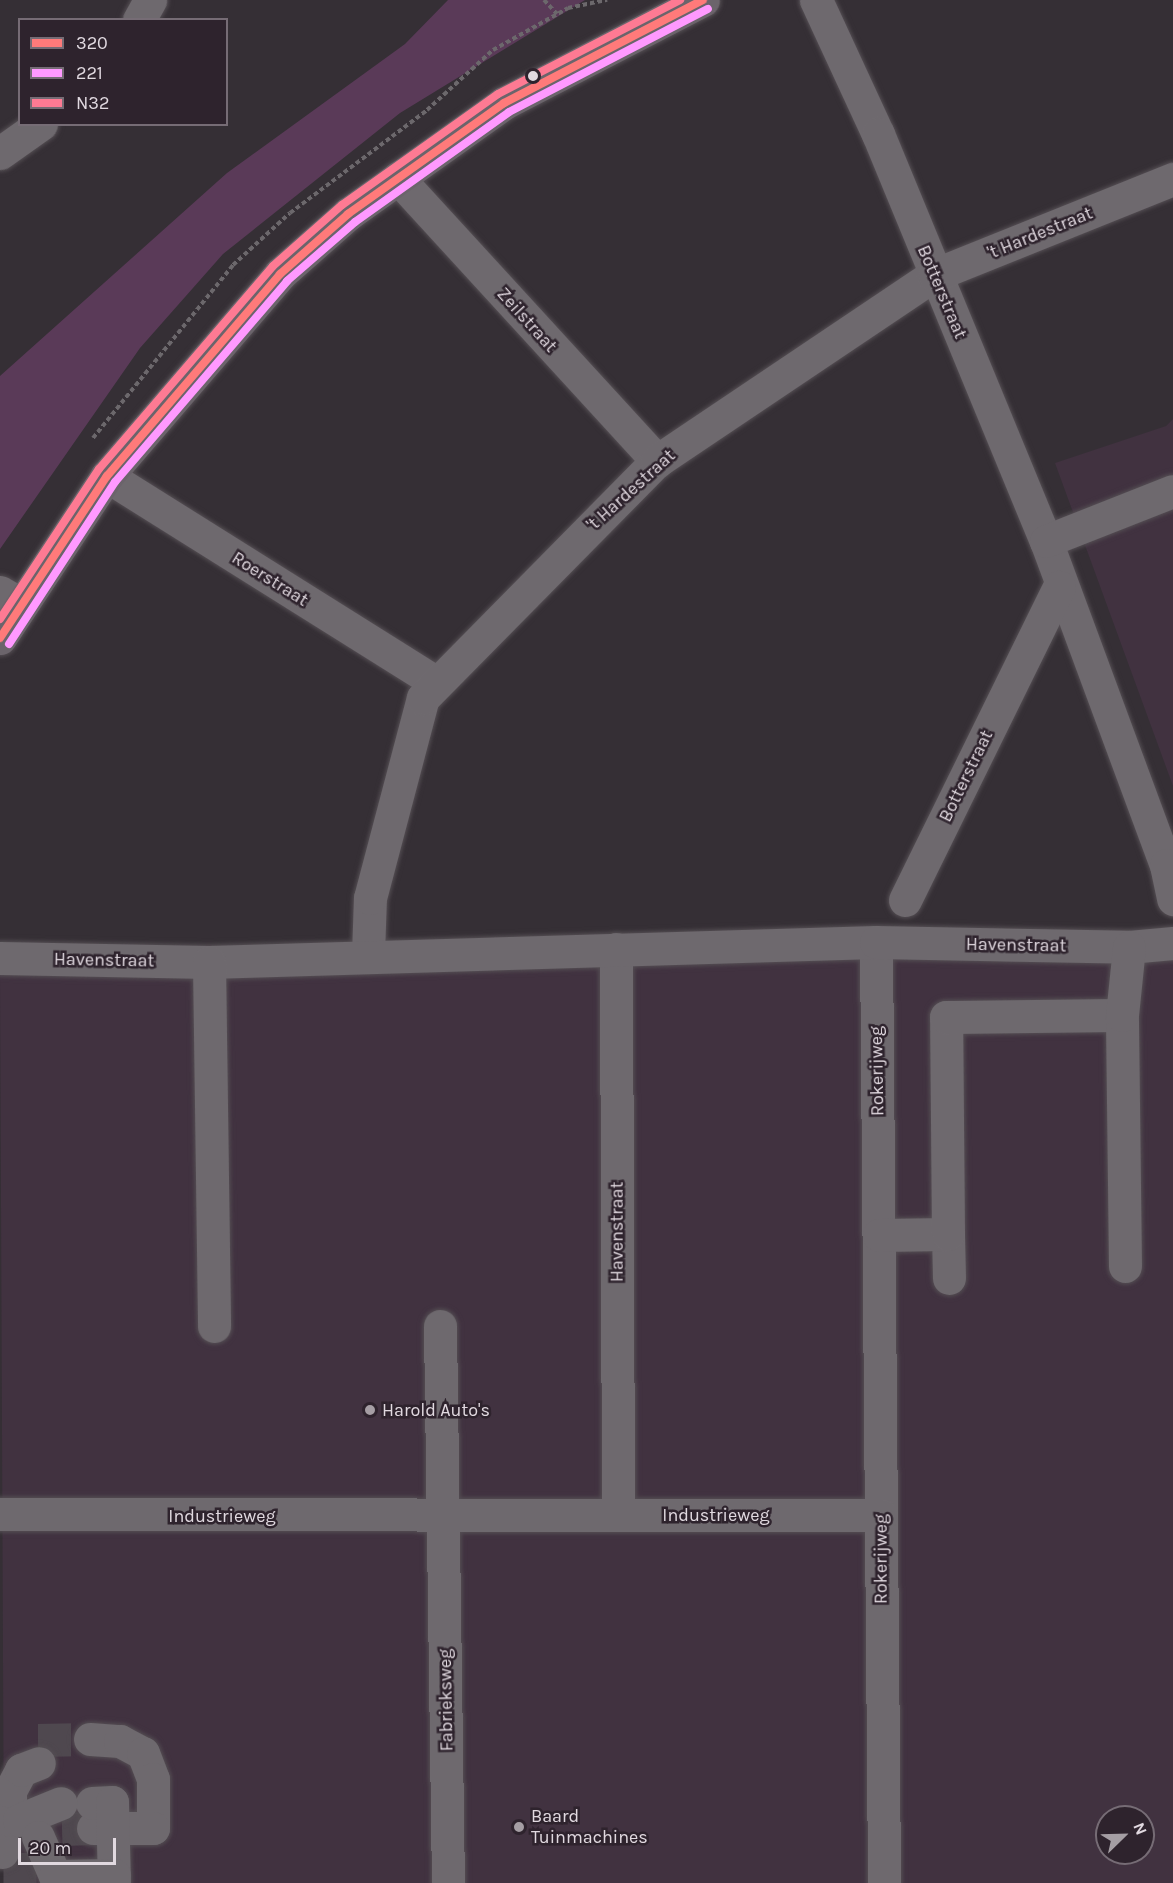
<!DOCTYPE html>
<style>
body{margin:0}
#map{position:relative;width:1173px;height:1883px;overflow:hidden;background:#352f35;font-family:Karla,sans-serif}
div>[style]{position:absolute}
.built>*{inset:0;background:#413240}
.green>*{inset:0;background:#5a3a58}
.minor-tunnel>*{height:33px;margin-top:-16.5px;transform-origin:0;background:repeating-linear-gradient(90deg,#4f484f 0 33px,transparent 0 49px)}
.path>*{height:4px;margin-top:-2px;transform-origin:0;background:repeating-linear-gradient(90deg,#6c686c 0 4.5px,transparent 0 7.5px)}
.roads{filter:drop-shadow(0 0 2px #544e53) drop-shadow(0 0 2px #544e53)}
.minor>*{height:33px;margin:-16.5px;padding:0 16.5px;transform-origin:16.5px;border-radius:16.5px;background:#6e696e}
.major>*{height:33px;margin:-16.5px;padding:0 16.5px;transform-origin:16.5px;border-radius:16.5px;background:#6b646b}
.bus-1>*{height:8px;margin:-4px;padding:0 4px;transform-origin:4px;border-radius:4px;background:#ff7a7a}
.bus-2>*{height:8px;margin:-4px;padding:0 4px;transform-origin:4px;border-radius:4px;background:#f9f}
.bus-3>*{height:8px;margin:-4px;padding:0 4px;transform-origin:4px;border-radius:4px;background:#fe7a93}
.dots>*{width:16px;height:16px;translate:-50% -50%;box-sizing:border-box;border:3px solid #2e232d;border-radius:50%}
span{translate:-50% -50%;white-space:nowrap;text-align:center;line-height:1.15;-webkit-text-stroke:5px #2e232d;paint-order:stroke}
.street-label{font-size:18px;color:#e1d9e0}
.poi-label{font-size:18px;color:#e1d9e0}
.left{translate:0 -50%;text-align:left}
.legend{position:absolute;left:18px;top:18px;width:210px;height:108px;box-sizing:border-box;background:#2e232d;border:2px solid #766c75;margin:0;padding:8px 10px;list-style:none;font-size:18px;color:#e1d9e0}
.legend li{display:flex;align-items:center;gap:12px;height:30px}
.legend b{width:30px;border:2px solid #766c75}
.north{position:absolute;left:1095px;top:1805px;width:60px;height:60px;box-sizing:border-box;background:#2e232d;border:2px solid #766c75;border-radius:50%;rotate:67deg;font-size:16px;font-weight:700;line-height:24px;text-align:center;color:#e1d9e0}
.north::after{content:'';display:block;margin:auto;width:21px;height:27px;background:#a59ea4;clip-path:polygon(50% 0,100% 100%,50% 72%,0 100%)}
.scale{position:absolute;left:18px;top:1838px;width:98px;height:27px;box-sizing:border-box;border:3px solid #e1d9e0;border-top:0;padding-left:8px;font-size:18px;line-height:21px;white-space:nowrap;color:#e1d9e0;-webkit-text-stroke:4px #2e232d;paint-order:stroke}
</style>
<div id="map">
<div class="built">
<div style="clip-path:polygon(1173px 419px,1173px 786px,1055px 463px,1166px 426px)"></div>
<div style="clip-path:polygon(evenodd,1173px 948px,1173px 1883px,4px 1883px,0 974px,1173px 948px,1107px 1817px,1143px 1817px,1143px 1853px,1107px 1853px,1107px 1817px)"></div>
</div>
<div class="green">
<div style="clip-path:polygon(448px 0,585px 0,400px 113px,223px 254px,140px 348px,0 549px,0 376px,227px 173px,405px 44px)"></div>
</div>
<div class="minor-tunnel">
<div style="left:38px;top:1740px;width:52px;rotate:-1.1deg"></div>
<div style="left:62px;top:1829px;width:31px;rotate:-2deg"></div>
<div style="left:20px;top:1852px;width:31px;rotate:90deg"></div>
</div>
<div class="path">
<div style="left:544px;top:0;width:19px;rotate:47deg"></div>
<div style="left:93px;top:438px;width:223px;rotate:-51deg"></div>
<div style="left:233px;top:265px;width:77px;rotate:-42.4deg"></div>
<div style="left:290px;top:213px;width:171px;rotate:-36.9deg"></div>
<div style="left:427px;top:110px;width:89px;rotate:-42.3deg"></div>
<div style="left:493px;top:50px;width:86px;rotate:-29.2deg"></div>
<div style="left:568px;top:8px;width:40px;rotate:-12deg"></div>
</div>
<div class="roads">
<div class="minor">
<div style="left:816px;top:0;width:148px;rotate:65.2deg"></div>
<div style="left:878px;top:134px;width:440px;rotate:67.6deg"></div>
<div style="left:1046px;top:541px;width:346px;rotate:69.7deg"></div>
<div style="left:1166px;top:865px;width:35px;rotate:78deg"></div>
<div style="left:139px;top:20px;width:23px;rotate:-61deg"></div>
<div style="left:0;top:153px;width:50px;rotate:-35.3deg"></div>
<div style="left:398px;top:178px;width:384px;rotate:47.5deg"></div>
<div style="left:107px;top:476px;width:386px;rotate:32.1deg"></div>
<div style="left:1046px;top:541px;width:136px;rotate:-21.5deg"></div>
<div style="left:0;top:592px;width:22px;rotate:30deg"></div>
<div style="left:905px;top:900px;width:349px;rotate:-63.8deg"></div>
<div style="left:876px;top:942px;width:941px;rotate:89.51deg"></div>
<div style="left:616px;top:949px;width:566px;rotate:89.8deg"></div>
<div style="left:368px;top:954px;width:56px;rotate:-88deg"></div>
<div style="left:370px;top:898px;width:207px;rotate:-75.2deg"></div>
<div style="left:423px;top:698px;width:333px;rotate:-45.4deg"></div>
<div style="left:657px;top:461px;width:334px;rotate:-33.9deg"></div>
<div style="left:934px;top:275px;width:258px;rotate:-21.9deg"></div>
<div style="left:0;top:958px;width:209px;rotate:1.1deg"></div>
<div style="left:209px;top:962px;width:667px;rotate:-1.72deg"></div>
<div style="left:876px;top:942px;width:253px;rotate:1.1deg"></div>
<div style="left:1129px;top:947px;width:44px;rotate:-5.2deg"></div>
<div style="left:209px;top:962px;width:364px;rotate:89.2deg"></div>
<div style="left:948px;top:1234px;width:44px;rotate:88.7deg"></div>
<div style="left:879px;top:1235px;width:69px;rotate:-0.8deg"></div>
<div style="left:948px;top:1234px;width:217px;rotate:-90.5deg"></div>
<div style="left:946px;top:1017px;width:176px;rotate:-0.7deg"></div>
<div style="left:1125px;top:1266px;width:251px;rotate:-90.7deg"></div>
<div style="left:1122px;top:1015px;width:68px;rotate:-84.1deg"></div>
<div style="left:440px;top:1326px;width:557px;rotate:89.18deg"></div>
<div style="left:0;top:1514px;width:881px;rotate:0.07deg"></div>
<div style="left:90px;top:1739px;width:30px;rotate:4deg"></div>
<div style="left:120px;top:1741px;width:26px;rotate:28deg"></div>
<div style="left:143px;top:1753px;width:28px;rotate:69deg"></div>
<div style="left:153px;top:1779px;width:49px;rotate:90deg"></div>
<div style="left:153px;top:1828px;width:60px;rotate:180deg"></div>
<div style="left:92px;top:1803px;width:20px;rotate:-3deg"></div>
<div style="left:112px;top:1802px;width:81px;rotate:88.6deg"></div>
<div style="left:1px;top:1820px;width:32px;rotate:88deg"></div>
<div style="left:10px;top:1820px;width:29px;rotate:-90deg"></div>
<div style="left:10px;top:1791px;width:24px;rotate:-62deg"></div>
<div style="left:21px;top:1770px;width:19px;rotate:-21deg"></div>
<div style="left:19px;top:1820px;width:45px;rotate:-22deg"></div>
<div style="left:38px;top:1837px;width:43px;rotate:66.4deg"></div>
<div style="left:55px;top:1876px;width:59px;rotate:-1deg"></div>
</div>
<div class="major">
<div style="left:0;top:638px;width:194px;rotate:-56.6deg"></div>
<div style="left:107px;top:476px;width:266px;rotate:-49.4deg"></div>
<div style="left:280px;top:274px;width:91px;rotate:-41.4deg"></div>
<div style="left:348px;top:214px;width:191px;rotate:-35.4deg"></div>
<div style="left:504px;top:103px;width:224px;rotate:-27.4deg"></div>
</div>
</div>
<div class="bus-1">
<div style="left:0;top:638px;width:194px;rotate:-56.6deg"></div>
<div style="left:107px;top:476px;width:266px;rotate:-49.4deg"></div>
<div style="left:280px;top:274px;width:91px;rotate:-41.4deg"></div>
<div style="left:348px;top:214px;width:191px;rotate:-35.4deg"></div>
<div style="left:504px;top:103px;width:224px;rotate:-27.4deg"></div>
</div>
<div class="bus-2">
<div style="left:9px;top:644px;width:194px;rotate:-56.8deg"></div>
<div style="left:115px;top:482px;width:265px;rotate:-49.4deg"></div>
<div style="left:287px;top:281px;width:90px;rotate:-40.9deg"></div>
<div style="left:355px;top:222px;width:189px;rotate:-35.5deg"></div>
<div style="left:509px;top:112px;width:224px;rotate:-27.4deg"></div>
</div>
<div class="bus-3">
<div style="left:0;top:619px;width:180px;rotate:-56.6deg"></div>
<div style="left:99px;top:469px;width:267px;rotate:-49.4deg"></div>
<div style="left:273px;top:266px;width:92px;rotate:-41.5deg"></div>
<div style="left:342px;top:205px;width:191px;rotate:-35.4deg"></div>
<div style="left:498px;top:94px;width:205px;rotate:-27.3deg"></div>
</div>
<div class="dots">
<div style="left:533px;top:76px;background:#e1d9e0"></div>
<div style="left:370px;top:1410px;background:#a59ea4"></div>
<div style="left:519px;top:1827px;background:#a59ea4"></div>
</div>
<div class="street-label">
<span style="left:1040px;top:233px;rotate:-22deg">'t Hardestraat</span>
<span style="left:942px;top:292px;rotate:67deg">Botterstraat</span>
<span style="left:527px;top:320px;rotate:48deg">Zeilstraat</span>
<span style="left:631px;top:490px;rotate:-42deg">'t Hardestraat</span>
<span style="left:270px;top:579px;rotate:32deg">Roerstraat</span>
<span style="left:966px;top:776px;rotate:-64deg">Botterstraat</span>
<span style="left:1016px;top:945px;rotate:1deg">Havenstraat</span>
<span style="left:104px;top:960px;rotate:1deg">Havenstraat</span>
<span style="left:877px;top:1071px;rotate:-91deg">Rokerijweg</span>
<span style="left:617px;top:1232px;rotate:-90deg">Havenstraat</span>
<span style="left:716px;top:1515px">Industrieweg</span>
<span style="left:222px;top:1516px">Industrieweg</span>
<span style="left:881px;top:1559px;rotate:-90deg">Rokerijweg</span>
<span style="left:446px;top:1700px;rotate:-91deg">Fabrieksweg</span>
</div>
<div class="poi-label">
<span class="left" style="left:382px;top:1410px">Harold Auto's</span>
<span class="left" style="left:531px;top:1827px">Baard<br>Tuinmachines</span>
</div>
<ul class="legend">
<li><b style="height:8px;background:#ff7a7a"></b>320</li>
<li><b style="height:8px;background:#f9f"></b>221</li>
<li><b style="height:8px;background:#fe7a93"></b>N32</li>
</ul>
<div class="north">N</div>
<div class="scale">20 m</div>
</div>
